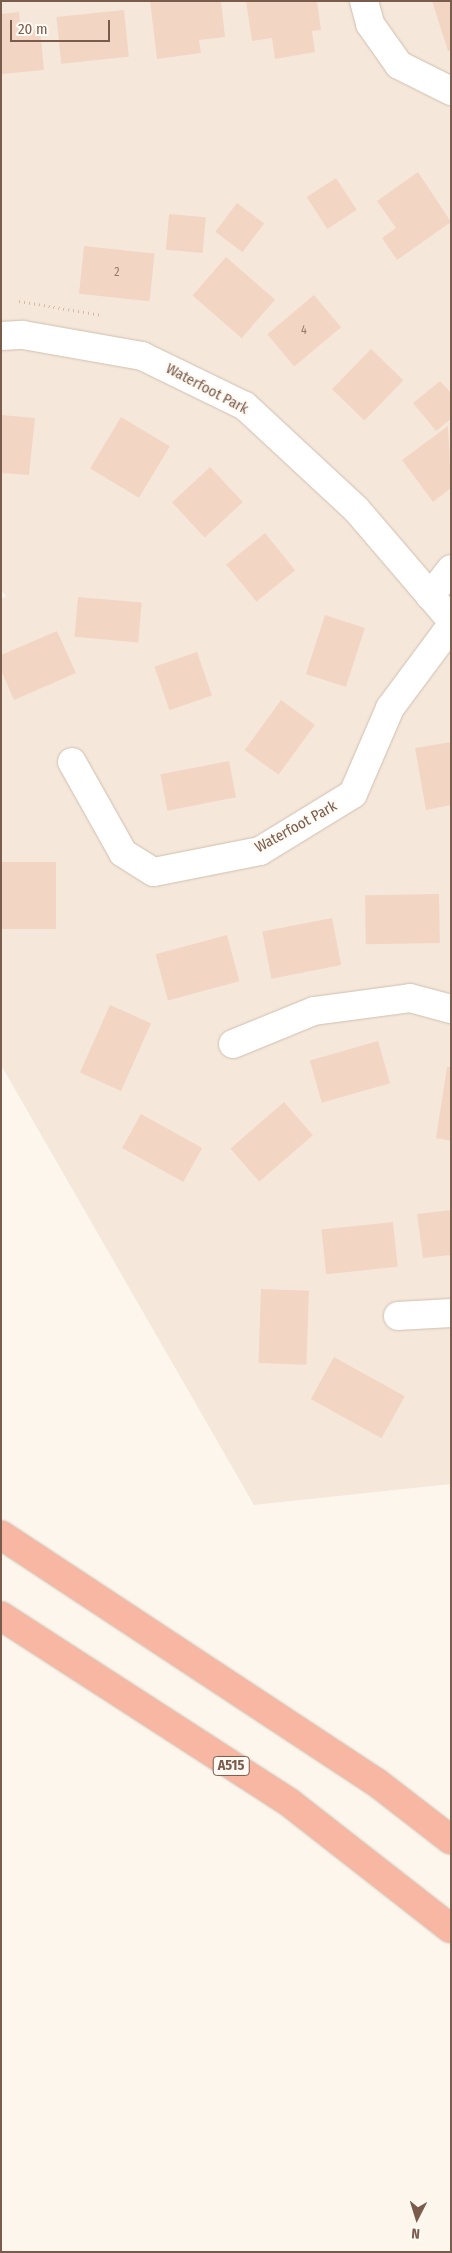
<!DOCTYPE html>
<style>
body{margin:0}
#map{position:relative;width:452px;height:2253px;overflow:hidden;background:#fdf6ec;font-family:"Fira Sans Condensed",sans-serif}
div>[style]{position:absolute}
.residential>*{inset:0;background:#f5e8da}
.building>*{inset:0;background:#f3d5c3;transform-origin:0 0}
.path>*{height:3px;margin-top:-1.5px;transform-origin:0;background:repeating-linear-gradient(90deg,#d9b8a5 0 1px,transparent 0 5px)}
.roads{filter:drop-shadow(0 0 1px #d1beb0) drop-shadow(0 0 1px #d1beb0)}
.street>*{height:28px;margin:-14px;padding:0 14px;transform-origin:14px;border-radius:14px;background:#fff}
.highway>*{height:28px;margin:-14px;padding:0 14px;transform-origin:14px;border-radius:14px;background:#f7b7a3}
span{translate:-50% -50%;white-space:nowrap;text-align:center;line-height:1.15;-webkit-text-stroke:4px #fffaf3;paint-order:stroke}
.number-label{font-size:12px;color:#987a6a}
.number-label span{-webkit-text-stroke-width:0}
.shield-label span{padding:1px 4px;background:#fffaf3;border:1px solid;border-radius:4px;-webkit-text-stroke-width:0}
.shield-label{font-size:14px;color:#7a5c4d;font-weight:700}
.street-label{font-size:15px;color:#7a5c4d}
.frame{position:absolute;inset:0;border:2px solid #7a5c4d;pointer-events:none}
.north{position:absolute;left:392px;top:2193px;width:50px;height:50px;-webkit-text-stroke:4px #fffaf3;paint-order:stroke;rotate:185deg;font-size:14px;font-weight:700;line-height:20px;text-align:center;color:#7a5c4d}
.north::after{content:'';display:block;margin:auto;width:18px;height:22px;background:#7a5c4d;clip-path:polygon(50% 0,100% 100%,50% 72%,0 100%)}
.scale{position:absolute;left:10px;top:20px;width:100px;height:22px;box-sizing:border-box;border:2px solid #7a5c4d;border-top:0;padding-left:6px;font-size:15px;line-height:18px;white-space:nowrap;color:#7a5c4d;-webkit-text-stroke:4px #fffaf3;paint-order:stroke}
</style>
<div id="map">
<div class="residential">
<div style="clip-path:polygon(1px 1px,451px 1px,451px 1484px,254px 1505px,1px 1065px,1px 599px,6px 596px,1px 590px)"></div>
</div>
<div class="building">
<div style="clip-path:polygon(150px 1px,221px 1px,225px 37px,199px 40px,201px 53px,157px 59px)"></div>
<div style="clip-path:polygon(246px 1px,317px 1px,321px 30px,312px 31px,315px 52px,275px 59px,272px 38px,252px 41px)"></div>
<div style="clip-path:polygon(432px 1px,451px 1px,451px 51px,448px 51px)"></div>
<div style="left:124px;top:10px;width:47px;height:68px;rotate:84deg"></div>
<div style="clip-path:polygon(19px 12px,21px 31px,40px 29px,44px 70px,1px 74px,1px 14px)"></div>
<div style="clip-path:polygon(418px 172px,451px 222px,397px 260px,382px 238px,396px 228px,377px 201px)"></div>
<div style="left:336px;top:178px;width:38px;height:35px;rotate:57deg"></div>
<div style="left:237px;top:203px;width:34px;height:36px;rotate:37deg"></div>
<div style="left:169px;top:214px;width:37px;height:36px;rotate:5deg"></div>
<div style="left:84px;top:246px;width:71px;height:48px;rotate:6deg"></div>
<div style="left:226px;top:257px;width:65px;height:51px;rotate:41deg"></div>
<div style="left:314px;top:295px;width:42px;height:61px;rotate:50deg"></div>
<div style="left:371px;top:349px;width:45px;height:56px;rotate:44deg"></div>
<div style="clip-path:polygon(440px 381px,451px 393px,451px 419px,436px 431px,413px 403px)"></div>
<div style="clip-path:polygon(1px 415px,35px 418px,29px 475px,1px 473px)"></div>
<div style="left:121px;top:417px;width:57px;height:60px;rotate:31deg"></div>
<div style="clip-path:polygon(448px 426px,451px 488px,433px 502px,402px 460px)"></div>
<div style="left:210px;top:467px;width:48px;height:52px;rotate:47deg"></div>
<div style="left:265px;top:533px;width:48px;height:50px;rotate:51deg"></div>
<div style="left:78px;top:597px;width:64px;height:40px;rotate:5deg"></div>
<div style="left:325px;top:615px;width:42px;height:62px;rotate:18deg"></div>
<div style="clip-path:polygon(57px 631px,76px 673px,14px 700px,1px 670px,1px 655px)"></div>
<div style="left:197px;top:652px;width:46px;height:45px;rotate:71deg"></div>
<div style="left:281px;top:700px;width:42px;height:62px;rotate:36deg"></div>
<div style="clip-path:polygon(451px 742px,451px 805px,426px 810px,415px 748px)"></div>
<div style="left:229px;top:761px;width:37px;height:70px;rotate:79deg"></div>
<div style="left:1px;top:862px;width:55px;height:67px"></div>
<div style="left:439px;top:894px;width:49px;height:74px;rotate:89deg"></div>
<div style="left:332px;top:918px;width:48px;height:71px;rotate:79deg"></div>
<div style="left:227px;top:935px;width:48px;height:74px;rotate:75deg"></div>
<div style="left:110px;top:1005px;width:45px;height:74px;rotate:24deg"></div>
<div style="left:378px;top:1041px;width:44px;height:71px;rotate:74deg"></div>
<div style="clip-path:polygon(447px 1067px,451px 1067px,451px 1141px,436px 1138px)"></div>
<div style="left:284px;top:1102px;width:44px;height:71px;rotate:49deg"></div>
<div style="left:141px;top:1114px;width:70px;height:39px;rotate:29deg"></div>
<div style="clip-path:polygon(451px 1210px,451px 1255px,423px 1258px,417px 1214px)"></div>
<div style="left:393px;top:1222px;width:45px;height:72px;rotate:84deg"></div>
<div style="left:261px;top:1289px;width:48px;height:74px;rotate:2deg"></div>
<div style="left:334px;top:1357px;width:81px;height:48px;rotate:29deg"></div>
</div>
<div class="path">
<div style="left:19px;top:301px;width:84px;rotate:9.6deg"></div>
</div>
<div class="roads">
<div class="street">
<div style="left:364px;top:1px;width:24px;rotate:75deg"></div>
<div style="left:370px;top:24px;width:50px;rotate:54.7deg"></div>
<div style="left:399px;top:65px;width:58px;rotate:26.6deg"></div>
<div style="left:1px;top:336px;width:22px;rotate:-3deg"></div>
<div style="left:23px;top:335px;width:121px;rotate:10deg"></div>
<div style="left:142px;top:356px;width:114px;rotate:25.9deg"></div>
<div style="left:245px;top:406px;width:151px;rotate:42.9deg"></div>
<div style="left:356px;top:509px;width:146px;rotate:49.4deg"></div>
<div style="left:430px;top:596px;width:34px;rotate:-52deg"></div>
<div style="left:72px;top:762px;width:104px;rotate:60.7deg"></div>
<div style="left:123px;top:853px;width:36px;rotate:32deg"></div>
<div style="left:154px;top:872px;width:108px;rotate:-11.2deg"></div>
<div style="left:260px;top:851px;width:109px;rotate:-31.5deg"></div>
<div style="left:353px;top:794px;width:94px;rotate:-66.7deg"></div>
<div style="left:390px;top:708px;width:102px;rotate:-53.4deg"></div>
<div style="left:233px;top:1044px;width:87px;rotate:-22.2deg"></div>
<div style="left:314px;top:1011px;width:97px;rotate:-7.7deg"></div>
<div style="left:410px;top:998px;width:42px;rotate:15deg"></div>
<div style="left:398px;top:1316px;width:53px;rotate:-3.2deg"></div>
</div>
<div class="highway">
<div style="left:1px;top:1535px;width:449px;rotate:33.4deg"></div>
<div style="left:376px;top:1782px;width:95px;rotate:37.7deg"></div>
<div style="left:1px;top:1616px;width:344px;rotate:32.9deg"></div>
<div style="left:290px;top:1803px;width:204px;rotate:38deg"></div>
</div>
</div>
<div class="number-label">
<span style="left:117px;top:273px">2</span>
<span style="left:304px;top:331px">4</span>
</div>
<div class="shield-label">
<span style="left:231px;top:1766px">A515</span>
</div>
<div class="street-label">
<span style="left:207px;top:389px;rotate:28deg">Waterfoot Park</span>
<span style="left:296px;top:827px;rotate:-29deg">Waterfoot Park</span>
</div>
<div class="frame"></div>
<div class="north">N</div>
<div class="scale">20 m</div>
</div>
